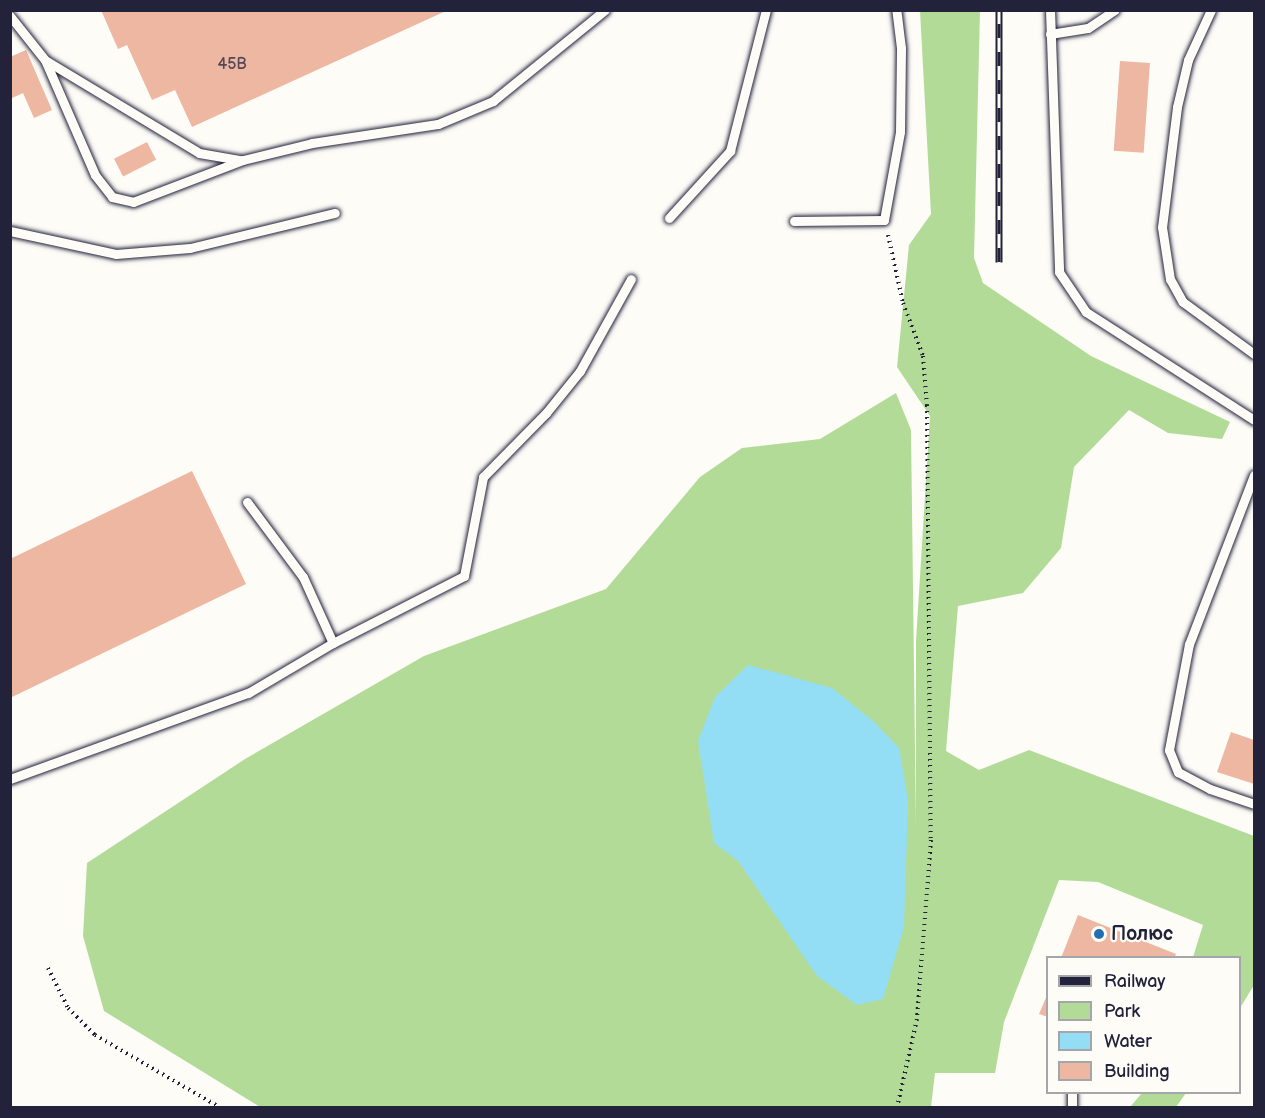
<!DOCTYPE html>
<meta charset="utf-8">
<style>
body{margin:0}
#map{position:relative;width:1265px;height:1118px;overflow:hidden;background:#fdfcf7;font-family:"Balsamiq Sans",sans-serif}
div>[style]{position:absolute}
.green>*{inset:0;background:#b2db98}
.water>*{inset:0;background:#93def4}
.building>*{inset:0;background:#edb7a2;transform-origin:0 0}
.path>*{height:4px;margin-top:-2px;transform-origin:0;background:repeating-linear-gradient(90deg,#22223b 0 1.5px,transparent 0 6px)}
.roads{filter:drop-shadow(0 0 2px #22223b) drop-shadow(0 0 2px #22223b)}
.lane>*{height:9px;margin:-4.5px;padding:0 4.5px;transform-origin:4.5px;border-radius:4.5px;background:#fdfcf7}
.rail>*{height:7px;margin-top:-3.5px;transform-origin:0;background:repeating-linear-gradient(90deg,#fdfcf7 0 14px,#22223b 0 28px);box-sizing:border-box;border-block:2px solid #22223b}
.dots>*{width:16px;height:16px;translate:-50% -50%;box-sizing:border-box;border:3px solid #fdfcf7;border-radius:50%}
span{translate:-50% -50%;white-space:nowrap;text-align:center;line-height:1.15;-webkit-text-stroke:4.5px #fdfcf7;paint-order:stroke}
.number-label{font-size:16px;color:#554755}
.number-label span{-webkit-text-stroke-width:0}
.poi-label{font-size:20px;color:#22223b;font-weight:700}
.left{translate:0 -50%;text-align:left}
.frame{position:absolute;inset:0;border:12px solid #22223b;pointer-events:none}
.legend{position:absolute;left:1046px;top:956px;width:195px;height:138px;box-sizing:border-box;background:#fdfcf7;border:2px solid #a5a5ac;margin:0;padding:8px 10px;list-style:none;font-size:18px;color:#22223b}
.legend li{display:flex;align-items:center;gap:12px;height:30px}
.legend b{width:30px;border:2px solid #a5a5ac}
</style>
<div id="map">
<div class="green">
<div style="clip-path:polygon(920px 11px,980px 11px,974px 258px,983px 283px,1091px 356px,1230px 422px,1222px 439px,1168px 433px,1129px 410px,1074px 467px,1061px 548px,1023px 593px,958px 606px,946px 751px,979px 770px,1029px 750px,1254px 836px,1254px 985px,1240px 1008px,1240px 958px,1193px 957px,1203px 925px,1098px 882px,1059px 880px,1004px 1022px,995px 1073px,935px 1073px,931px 1107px,260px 1107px,104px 1011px,83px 936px,87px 863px,245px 759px,424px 656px,606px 589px,700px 477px,742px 448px,820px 439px,896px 393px,911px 430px,916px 827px,916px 641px,930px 416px,897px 367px,909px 245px,931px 214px)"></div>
<div style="clip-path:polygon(1142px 1093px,1142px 1092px,1186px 1093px,1176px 1107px,1130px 1107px)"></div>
</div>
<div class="water">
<div style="clip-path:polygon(748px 665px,832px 688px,873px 721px,899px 748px,908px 800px,904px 927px,883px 999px,857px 1005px,817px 976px,738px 861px,714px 843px,698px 741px,715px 697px)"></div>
</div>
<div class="building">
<div style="clip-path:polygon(101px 10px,448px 10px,192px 127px,175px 90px,152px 100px,127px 45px,118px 49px)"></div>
<div style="clip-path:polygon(26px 50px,52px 110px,34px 118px,23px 93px,10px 99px,10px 57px)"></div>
<div style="left:1120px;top:61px;width:30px;height:90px;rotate:4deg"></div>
<div style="left:147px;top:142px;width:20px;height:37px;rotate:63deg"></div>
<div style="clip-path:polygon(192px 471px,246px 584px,10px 698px,10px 559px)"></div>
<div style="clip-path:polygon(1231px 732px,1254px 740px,1254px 784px,1217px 772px)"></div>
<div style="clip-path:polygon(1078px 915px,1176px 954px,1174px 958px,1061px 958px)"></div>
<div style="clip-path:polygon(1048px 993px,1048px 1017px,1039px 1014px)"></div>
</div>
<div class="path">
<div style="left:888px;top:235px;width:70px;rotate:77.6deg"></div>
<div style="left:903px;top:303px;width:57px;rotate:69.3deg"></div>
<div style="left:923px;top:356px;width:49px;rotate:85.3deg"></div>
<div style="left:927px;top:405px;width:435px;rotate:89.5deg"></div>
<div style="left:931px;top:840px;width:180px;rotate:94.5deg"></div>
<div style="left:917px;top:1019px;width:91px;rotate:102.7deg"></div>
<div style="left:48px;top:968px;width:45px;rotate:63.4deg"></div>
<div style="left:68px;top:1008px;width:38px;rotate:45deg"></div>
<div style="left:95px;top:1035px;width:146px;rotate:30.1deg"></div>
</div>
<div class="roads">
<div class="lane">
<div style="left:1050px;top:10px;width:262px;rotate:88deg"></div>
<div style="left:1059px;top:272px;width:48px;rotate:56deg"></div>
<div style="left:1086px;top:312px;width:200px;rotate:32.7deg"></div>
<div style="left:1211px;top:10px;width:55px;rotate:114.7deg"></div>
<div style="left:1188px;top:60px;width:48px;rotate:103.2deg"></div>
<div style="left:1177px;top:107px;width:121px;rotate:97.1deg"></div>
<div style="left:1162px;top:227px;width:53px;rotate:81.3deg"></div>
<div style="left:1170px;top:279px;width:26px;rotate:61deg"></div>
<div style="left:1183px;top:302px;width:88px;rotate:36.2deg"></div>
<div style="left:10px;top:16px;width:56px;rotate:51.5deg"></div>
<div style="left:45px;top:60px;width:125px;rotate:66.5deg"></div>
<div style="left:95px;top:175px;width:28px;rotate:52deg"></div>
<div style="left:112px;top:197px;width:22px;rotate:13deg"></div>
<div style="left:133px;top:202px;width:118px;rotate:-20.9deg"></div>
<div style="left:243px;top:160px;width:71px;rotate:-13.8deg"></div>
<div style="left:312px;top:143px;width:127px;rotate:-8.6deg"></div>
<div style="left:438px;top:124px;width:60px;rotate:-22.7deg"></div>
<div style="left:493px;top:101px;width:144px;rotate:-39.1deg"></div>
<div style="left:1050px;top:34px;width:38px;rotate:-9deg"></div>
<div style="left:1088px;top:28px;width:32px;rotate:-34deg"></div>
<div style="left:45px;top:60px;width:180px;rotate:31.1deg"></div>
<div style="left:199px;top:153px;width:42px;rotate:9.7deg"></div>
<div style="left:669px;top:218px;width:91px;rotate:-47.7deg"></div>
<div style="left:730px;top:151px;width:146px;rotate:-75.7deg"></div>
<div style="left:794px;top:221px;width:90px;rotate:-0.6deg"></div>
<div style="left:884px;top:220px;width:89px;rotate:-79.7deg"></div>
<div style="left:900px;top:132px;width:84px;rotate:-89.3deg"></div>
<div style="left:901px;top:48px;width:38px;rotate:-97deg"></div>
<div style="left:10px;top:231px;width:108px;rotate:12.2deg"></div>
<div style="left:116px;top:254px;width:74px;rotate:-4.6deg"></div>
<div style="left:190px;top:248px;width:149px;rotate:-13.6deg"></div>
<div style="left:1254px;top:475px;width:181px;rotate:111deg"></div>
<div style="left:1189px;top:644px;width:108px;rotate:100.7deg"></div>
<div style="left:1169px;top:750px;width:24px;rotate:68deg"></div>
<div style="left:1178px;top:772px;width:36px;rotate:28deg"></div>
<div style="left:1210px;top:789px;width:46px;rotate:18.8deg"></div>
<div style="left:247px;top:502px;width:94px;rotate:53.3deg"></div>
<div style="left:303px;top:577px;width:72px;rotate:65.6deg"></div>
<div style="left:10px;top:779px;width:253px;rotate:-19.9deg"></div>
<div style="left:248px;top:693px;width:99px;rotate:-30.5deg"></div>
<div style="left:333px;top:643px;width:147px;rotate:-27.1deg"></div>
<div style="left:464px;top:576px;width:101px;rotate:-79.1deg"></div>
<div style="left:483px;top:477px;width:90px;rotate:-45.5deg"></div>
<div style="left:546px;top:413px;width:54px;rotate:-51deg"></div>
<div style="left:580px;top:371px;width:105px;rotate:-61deg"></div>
<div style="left:1072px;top:1108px;width:16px;rotate:-90deg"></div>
</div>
</div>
<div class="rail">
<div style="left:999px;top:10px;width:252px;rotate:90deg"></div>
</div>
<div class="dots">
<div style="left:1099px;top:934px;background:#1f6fb2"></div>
</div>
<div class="number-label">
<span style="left:232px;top:65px">45В</span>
</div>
<div class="poi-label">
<span class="left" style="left:1111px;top:934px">Полюс</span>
</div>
<div class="frame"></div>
<ul class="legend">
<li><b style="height:8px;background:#22223b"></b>Railway</li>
<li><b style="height:16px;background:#b2db98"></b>Park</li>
<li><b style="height:16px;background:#93def4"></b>Water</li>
<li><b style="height:16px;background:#edb7a2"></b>Building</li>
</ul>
</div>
